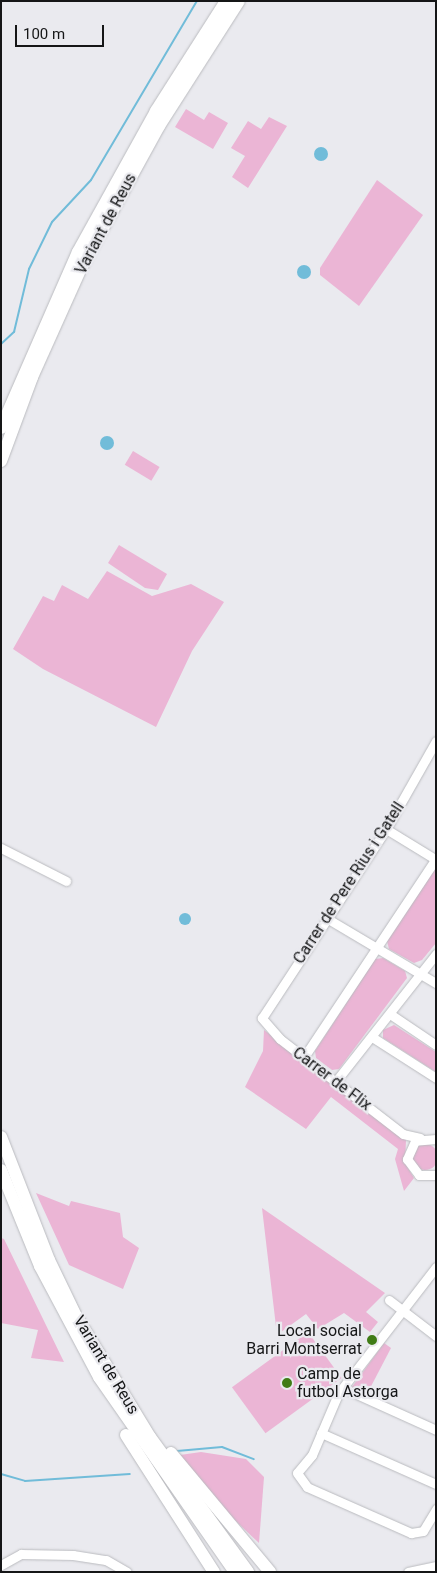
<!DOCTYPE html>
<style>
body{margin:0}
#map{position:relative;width:437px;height:1573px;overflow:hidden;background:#eaeaef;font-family:Roboto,sans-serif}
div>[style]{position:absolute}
.green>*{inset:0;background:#ebb5d5;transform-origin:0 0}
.round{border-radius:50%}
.water>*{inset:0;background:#71bcd9}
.stream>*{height:2px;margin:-1px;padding:0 1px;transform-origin:1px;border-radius:1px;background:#71bcd9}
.roads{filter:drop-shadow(0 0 1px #babbbf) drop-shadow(0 0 1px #babbbf)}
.minor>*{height:9px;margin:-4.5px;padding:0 4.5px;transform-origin:4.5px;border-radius:4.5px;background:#fff}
.highway>*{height:12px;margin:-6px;padding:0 6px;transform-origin:6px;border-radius:6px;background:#fff}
.dots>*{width:14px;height:14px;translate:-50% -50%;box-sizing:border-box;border:2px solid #eaeaef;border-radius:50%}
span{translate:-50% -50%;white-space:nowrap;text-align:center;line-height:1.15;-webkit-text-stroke:4.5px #eaeaef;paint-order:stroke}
.street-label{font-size:16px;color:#151617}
.poi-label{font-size:16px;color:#151617}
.right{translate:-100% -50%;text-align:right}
.left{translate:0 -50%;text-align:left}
.frame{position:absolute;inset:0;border:2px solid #151617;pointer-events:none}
.scale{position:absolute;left:15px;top:25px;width:89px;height:22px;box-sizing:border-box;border:2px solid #151617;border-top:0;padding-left:6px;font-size:15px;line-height:18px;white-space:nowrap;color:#151617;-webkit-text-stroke:4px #eaeaef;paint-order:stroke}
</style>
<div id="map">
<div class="green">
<div style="clip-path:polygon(186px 109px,204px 120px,209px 112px,228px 123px,213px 149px,175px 127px)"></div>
<div style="clip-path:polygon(269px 117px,287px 126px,248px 188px,232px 177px,245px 156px,231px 148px,248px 121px,261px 129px)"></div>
<div style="clip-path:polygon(377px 180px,423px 215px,359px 306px,320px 275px,320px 268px)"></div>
<div style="left:133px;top:451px;width:31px;height:16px;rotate:31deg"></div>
<div style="clip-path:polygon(119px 545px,167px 574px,158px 590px,145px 588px,108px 563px)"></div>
<div style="clip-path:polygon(107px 571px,152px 596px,191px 584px,224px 602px,192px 651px,156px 727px,43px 669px,13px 649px,43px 596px,54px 601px,62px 585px,88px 599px)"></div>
<div style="clip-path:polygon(436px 867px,436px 943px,422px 960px,414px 963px,389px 949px,387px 941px)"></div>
<div style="clip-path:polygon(383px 958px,405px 971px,407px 978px,339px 1069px,332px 1070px,316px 1058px,315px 1051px,375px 959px)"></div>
<div style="clip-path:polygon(394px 1025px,436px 1052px,436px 1072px,383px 1038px,383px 1030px)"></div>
<div style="clip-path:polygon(264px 1030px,406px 1140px,405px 1163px,414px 1178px,404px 1191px,395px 1159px,398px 1149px,331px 1097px,306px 1129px,245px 1087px,263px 1051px)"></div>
<div class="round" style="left:412px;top:1144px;width:26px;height:26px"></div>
<div style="clip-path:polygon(36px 1193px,69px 1206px,71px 1201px,120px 1213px,123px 1237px,139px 1248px,123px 1289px,69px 1265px)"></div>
<div style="clip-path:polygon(262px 1208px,385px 1293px,366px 1312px,378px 1322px,370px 1332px,344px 1313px,318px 1329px,306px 1314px,277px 1335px)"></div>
<div style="clip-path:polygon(1px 1238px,4px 1239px,64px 1362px,31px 1358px,38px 1330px,1px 1323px)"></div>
<div style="left:308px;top:1332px;width:57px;height:94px;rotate:54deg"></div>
<div style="clip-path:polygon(384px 1343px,391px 1348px,367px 1394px,352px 1387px)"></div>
<div style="clip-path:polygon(201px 1452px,246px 1459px,264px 1477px,259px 1543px,223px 1509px,180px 1455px)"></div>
</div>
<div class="water">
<div class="round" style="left:314px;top:147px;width:14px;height:14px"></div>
<div class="round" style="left:297px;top:265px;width:14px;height:14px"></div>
<div class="round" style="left:100px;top:436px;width:14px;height:14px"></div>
<div class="round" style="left:179px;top:913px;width:12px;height:12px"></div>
</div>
<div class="stream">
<div style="left:1px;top:344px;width:18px;rotate:-43deg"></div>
<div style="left:14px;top:332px;width:65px;rotate:-76.6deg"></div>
<div style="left:29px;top:269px;width:52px;rotate:-63.9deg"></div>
<div style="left:52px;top:222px;width:57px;rotate:-47.1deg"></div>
<div style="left:91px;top:180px;width:208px;rotate:-59.4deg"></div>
<div style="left:177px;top:1451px;width:45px;rotate:-5.1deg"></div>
<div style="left:222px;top:1447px;width:34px;rotate:21deg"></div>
<div style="left:1px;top:1474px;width:25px;rotate:16deg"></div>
<div style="left:25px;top:1481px;width:105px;rotate:-3.8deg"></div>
</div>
<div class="roads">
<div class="minor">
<div style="left:386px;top:829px;width:57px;rotate:31.5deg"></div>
<div style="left:1px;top:848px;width:73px;rotate:26.9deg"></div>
<div style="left:328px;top:919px;width:126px;rotate:30.7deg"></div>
<div style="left:390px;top:1014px;width:55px;rotate:34deg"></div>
<div style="left:372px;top:1037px;width:76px;rotate:32.6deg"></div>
<div style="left:304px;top:1057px;width:239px;rotate:-56.4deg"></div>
<div style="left:336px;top:1081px;width:162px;rotate:-51.8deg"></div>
<div style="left:420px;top:1138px;width:17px;rotate:-167deg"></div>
<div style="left:403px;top:1134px;width:155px;rotate:-142.3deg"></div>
<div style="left:280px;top:1039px;width:28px;rotate:-131deg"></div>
<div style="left:262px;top:1018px;width:226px;rotate:-56.7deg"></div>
<div style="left:386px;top:829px;width:101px;rotate:-60.4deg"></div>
<div style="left:436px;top:1139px;width:21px;rotate:175deg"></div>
<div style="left:415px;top:1141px;width:20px;rotate:114deg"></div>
<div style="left:407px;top:1159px;width:20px;rotate:53deg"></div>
<div style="left:419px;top:1175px;width:17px"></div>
<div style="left:436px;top:1267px;width:160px;rotate:127.7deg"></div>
<div style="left:338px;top:1394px;width:66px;rotate:113.1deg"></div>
<div style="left:312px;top:1455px;width:23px;rotate:130deg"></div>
<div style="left:297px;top:1473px;width:17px;rotate:54deg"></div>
<div style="left:307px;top:1487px;width:114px;rotate:23.9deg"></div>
<div style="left:411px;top:1533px;width:12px;rotate:-9deg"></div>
<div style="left:423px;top:1531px;width:26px;rotate:-59deg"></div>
<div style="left:389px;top:1300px;width:59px;rotate:37.5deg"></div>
<div style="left:343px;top:1388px;width:102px;rotate:24.3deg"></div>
<div style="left:321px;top:1433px;width:126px;rotate:23.9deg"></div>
<div style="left:1px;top:1565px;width:23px;rotate:-29deg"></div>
<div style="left:21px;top:1554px;width:52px;rotate:1.1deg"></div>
<div style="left:73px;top:1555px;width:33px;rotate:9deg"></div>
<div style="left:106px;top:1560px;width:24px;rotate:30deg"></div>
<div style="left:408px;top:1572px;width:29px;rotate:-12deg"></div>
</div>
<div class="highway">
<div style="left:1px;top:428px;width:192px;rotate:-66.4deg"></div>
<div style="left:78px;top:252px;width:161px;rotate:-61deg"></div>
<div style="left:156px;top:111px;width:130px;rotate:-57.5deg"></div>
<div style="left:1px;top:461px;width:90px;rotate:-69.7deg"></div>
<div style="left:32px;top:377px;width:122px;rotate:-65.8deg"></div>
<div style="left:82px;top:266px;width:160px;rotate:-61.2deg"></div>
<div style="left:159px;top:126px;width:148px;rotate:-57.4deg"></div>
<div style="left:1px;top:1137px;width:132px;rotate:68.7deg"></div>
<div style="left:49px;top:1260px;width:62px;rotate:64.3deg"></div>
<div style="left:76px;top:1316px;width:142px;rotate:58.6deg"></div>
<div style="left:150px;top:1437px;width:167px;rotate:54deg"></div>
<div style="left:1px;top:1170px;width:104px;rotate:67.9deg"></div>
<div style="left:40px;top:1266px;width:126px;rotate:62deg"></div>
<div style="left:99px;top:1377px;width:238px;rotate:55.1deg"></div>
<div style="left:126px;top:1435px;width:163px;rotate:57.3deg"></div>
<div style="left:171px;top:1453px;width:155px;rotate:50.2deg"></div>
</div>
</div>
<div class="dots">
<div style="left:372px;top:1340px;background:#407c16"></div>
<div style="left:287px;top:1383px;background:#407c16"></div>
</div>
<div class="street-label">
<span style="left:106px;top:224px;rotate:-62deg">Variant de Reus</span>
<span style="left:349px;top:883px;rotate:-57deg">Carrer de Pere Rius i Gatell</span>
<span style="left:332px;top:1079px;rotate:37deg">Carrer de Flix</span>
<span style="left:106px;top:1365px;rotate:59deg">Variant de Reus</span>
</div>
<div class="poi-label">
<span class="right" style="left:362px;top:1340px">Local social<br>Barri Montserrat</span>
<span class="left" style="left:297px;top:1383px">Camp de<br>futbol Astorga</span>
</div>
<div class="frame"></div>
<div class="scale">100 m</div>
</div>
